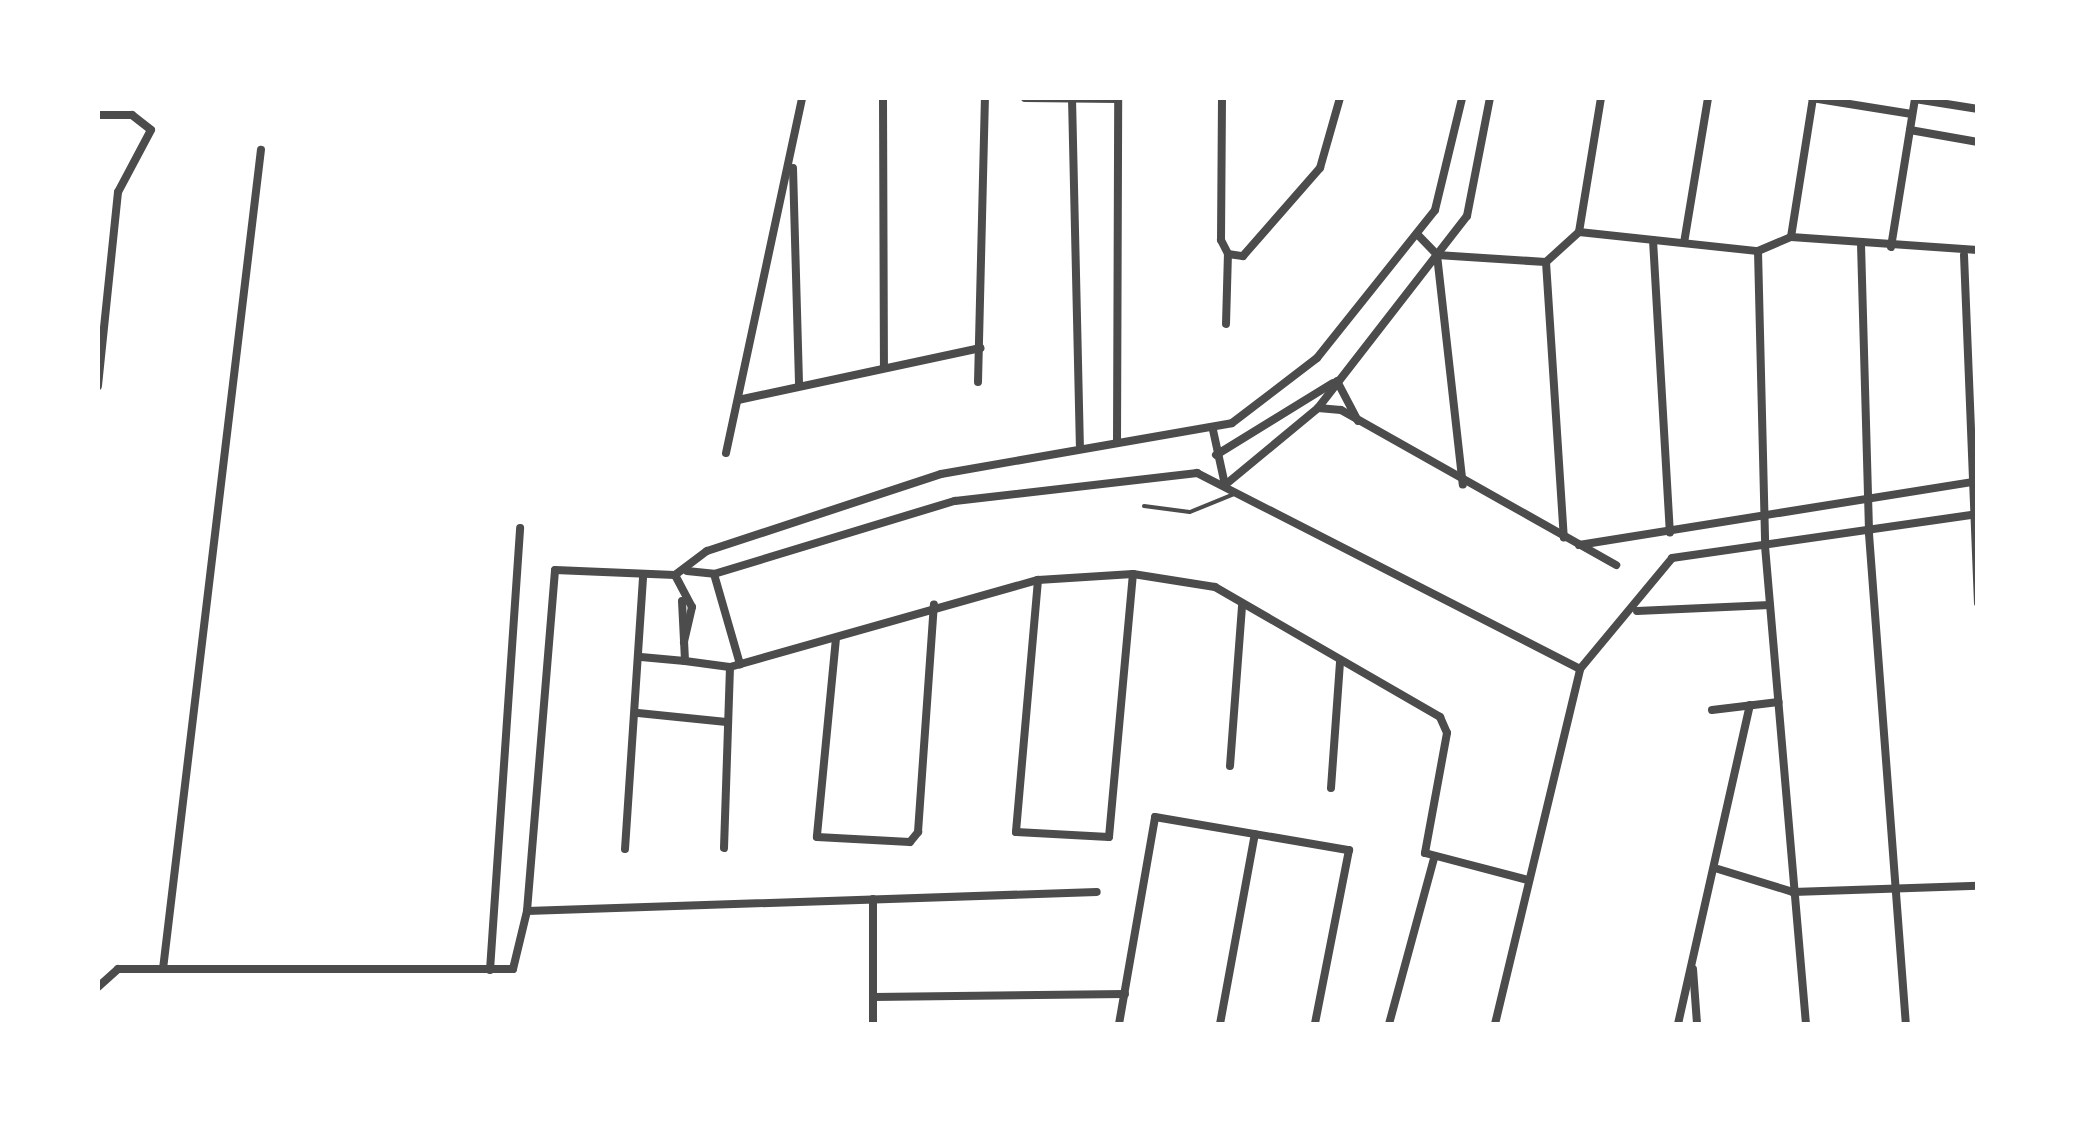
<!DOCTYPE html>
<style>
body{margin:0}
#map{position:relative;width:2075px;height:1122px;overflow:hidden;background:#fff;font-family:Lora,serif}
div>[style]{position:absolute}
.service>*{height:4px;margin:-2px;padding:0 2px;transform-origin:2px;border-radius:2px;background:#4c4c4c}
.minor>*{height:8px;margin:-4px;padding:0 4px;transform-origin:4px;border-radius:4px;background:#4c4c4c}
span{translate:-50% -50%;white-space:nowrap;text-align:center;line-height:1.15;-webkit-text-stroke:8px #fff;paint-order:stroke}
.frame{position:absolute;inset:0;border:100px solid #fff;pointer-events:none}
</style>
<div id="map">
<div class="service">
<div style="left:1144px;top:506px;width:46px;rotate:7.4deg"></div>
<div style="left:1190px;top:512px;width:48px;rotate:-22.2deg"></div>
</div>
<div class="minor">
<div style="left:883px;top:98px;width:268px;rotate:89.8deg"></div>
<div style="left:1025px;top:98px;width:93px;rotate:0.6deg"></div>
<div style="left:1072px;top:98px;width:347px;rotate:88.7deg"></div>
<div style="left:1222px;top:98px;width:142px;rotate:90.4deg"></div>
<div style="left:1221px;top:240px;width:16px;rotate:63deg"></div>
<div style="left:1228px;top:254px;width:15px;rotate:8deg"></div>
<div style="left:1243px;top:256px;width:117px;rotate:-48.8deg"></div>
<div style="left:1320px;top:168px;width:73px;rotate:-74.1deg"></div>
<div style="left:1812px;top:98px;width:101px;rotate:9.1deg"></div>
<div style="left:1915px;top:99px;width:64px;rotate:9deg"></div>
<div style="left:98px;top:115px;width:34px"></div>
<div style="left:132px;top:115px;width:24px;rotate:38deg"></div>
<div style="left:151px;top:130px;width:70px;rotate:118deg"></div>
<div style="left:118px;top:192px;width:195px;rotate:95.9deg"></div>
<div style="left:1910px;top:130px;width:69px;rotate:10deg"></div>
<div style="left:793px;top:168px;width:218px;rotate:88.4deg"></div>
<div style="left:1579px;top:232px;width:136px;rotate:-80.7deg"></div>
<div style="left:1418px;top:235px;width:28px;rotate:46deg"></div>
<div style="left:1437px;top:255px;width:231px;rotate:83.6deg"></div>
<div style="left:1791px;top:237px;width:141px;rotate:-81deg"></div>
<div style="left:1653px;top:240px;width:293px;rotate:86.7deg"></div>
<div style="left:1684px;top:243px;width:147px;rotate:-80.6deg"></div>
<div style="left:1861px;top:244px;width:290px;rotate:88.4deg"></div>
<div style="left:1869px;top:534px;width:491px;rotate:85.7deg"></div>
<div style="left:1891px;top:247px;width:151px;rotate:-80.8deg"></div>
<div style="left:1758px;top:251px;width:295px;rotate:88.6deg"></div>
<div style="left:1765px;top:546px;width:480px;rotate:85.1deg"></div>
<div style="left:1437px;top:255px;width:109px;rotate:3.7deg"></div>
<div style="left:1546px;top:262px;width:45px;rotate:-42.3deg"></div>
<div style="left:1579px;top:232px;width:180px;rotate:6.1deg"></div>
<div style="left:1758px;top:251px;width:36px;rotate:-23deg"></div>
<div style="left:1791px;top:237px;width:187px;rotate:4deg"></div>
<div style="left:1964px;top:255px;width:348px;rotate:87.7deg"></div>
<div style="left:1546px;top:262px;width:276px;rotate:86.3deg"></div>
<div style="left:1226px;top:324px;width:70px;rotate:-88.4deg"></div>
<div style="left:1337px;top:381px;width:45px;rotate:62.3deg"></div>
<div style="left:978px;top:382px;width:284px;rotate:-88.6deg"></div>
<div style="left:738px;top:400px;width:248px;rotate:-12.1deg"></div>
<div style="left:1318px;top:408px;width:23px;rotate:5deg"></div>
<div style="left:1341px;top:410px;width:316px;rotate:29.4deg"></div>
<div style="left:1213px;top:430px;width:56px;rotate:77.7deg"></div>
<div style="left:1117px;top:442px;width:344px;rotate:-89.8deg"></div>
<div style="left:726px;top:453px;width:363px;rotate:-77.9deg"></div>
<div style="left:1216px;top:455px;width:137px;rotate:-31.6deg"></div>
<div style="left:1225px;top:485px;width:121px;rotate:-39.6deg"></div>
<div style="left:1318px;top:408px;width:243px;rotate:-52.2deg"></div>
<div style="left:1467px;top:216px;width:120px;rotate:-79deg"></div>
<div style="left:1579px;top:545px;width:404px;rotate:-9.1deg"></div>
<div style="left:687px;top:571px;width:27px;rotate:6deg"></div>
<div style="left:714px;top:574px;width:252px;rotate:-16.9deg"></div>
<div style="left:955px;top:501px;width:244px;rotate:-6.6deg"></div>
<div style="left:1197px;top:473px;width:430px;rotate:27.1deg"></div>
<div style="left:714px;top:574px;width:94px;rotate:73.9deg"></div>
<div style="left:675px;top:575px;width:36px;rotate:62deg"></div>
<div style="left:692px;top:607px;width:36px;rotate:103deg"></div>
<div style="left:1038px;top:580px;width:253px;rotate:95deg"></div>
<div style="left:1016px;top:832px;width:93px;rotate:3.1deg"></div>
<div style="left:1109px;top:837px;width:264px;rotate:-84.8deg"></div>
<div style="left:682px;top:601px;width:60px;rotate:87.1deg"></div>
<div style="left:685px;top:661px;width:45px;rotate:7.6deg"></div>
<div style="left:730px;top:667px;width:320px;rotate:-15.8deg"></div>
<div style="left:1038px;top:580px;width:95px;rotate:-3.6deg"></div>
<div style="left:1133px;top:574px;width:83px;rotate:9deg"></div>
<div style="left:1215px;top:587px;width:260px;rotate:30deg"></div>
<div style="left:1440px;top:717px;width:17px;rotate:66deg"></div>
<div style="left:1447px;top:733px;width:122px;rotate:100.4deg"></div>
<div style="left:1425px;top:853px;width:106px;rotate:14.7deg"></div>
<div style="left:1637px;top:611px;width:133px;rotate:-2.6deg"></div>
<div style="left:836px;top:638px;width:200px;rotate:95.5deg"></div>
<div style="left:817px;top:837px;width:93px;rotate:3.1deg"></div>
<div style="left:910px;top:842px;width:13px;rotate:-51deg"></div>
<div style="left:918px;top:832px;width:228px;rotate:-86deg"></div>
<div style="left:641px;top:657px;width:44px;rotate:5.2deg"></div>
<div style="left:1712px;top:710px;width:67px;rotate:-6.8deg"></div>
<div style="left:638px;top:713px;width:89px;rotate:5.8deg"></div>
<div style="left:1230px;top:766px;width:161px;rotate:-85.7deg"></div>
<div style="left:1331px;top:788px;width:126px;rotate:-85.9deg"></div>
<div style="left:724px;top:848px;width:181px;rotate:-88.1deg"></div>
<div style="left:625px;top:849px;width:272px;rotate:-86.2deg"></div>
<div style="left:1718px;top:869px;width:78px;rotate:17deg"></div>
<div style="left:1793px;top:892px;width:185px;rotate:-1.9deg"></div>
<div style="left:873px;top:899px;width:125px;rotate:90deg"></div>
<div style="left:527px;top:911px;width:570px;rotate:-1.91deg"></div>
<div style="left:163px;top:969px;width:825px;rotate:-83.18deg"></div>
<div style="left:1693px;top:969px;width:55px;rotate:85.8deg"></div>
<div style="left:490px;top:970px;width:443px;rotate:-86.1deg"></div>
<div style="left:98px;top:987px;width:27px;rotate:-42deg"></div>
<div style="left:118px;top:969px;width:395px"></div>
<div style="left:513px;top:969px;width:60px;rotate:-76.4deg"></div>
<div style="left:527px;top:911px;width:342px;rotate:-85.3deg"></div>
<div style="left:555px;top:570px;width:120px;rotate:2.4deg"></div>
<div style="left:675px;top:575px;width:40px;rotate:-37deg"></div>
<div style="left:707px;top:551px;width:246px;rotate:-18.2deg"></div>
<div style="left:941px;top:474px;width:295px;rotate:-9.9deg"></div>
<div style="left:1232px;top:423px;width:107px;rotate:-37.4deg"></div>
<div style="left:1317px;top:358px;width:189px;rotate:-51.4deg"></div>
<div style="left:1435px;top:210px;width:115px;rotate:-76.4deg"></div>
<div style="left:873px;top:997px;width:252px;rotate:-0.7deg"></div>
<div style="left:1119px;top:1024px;width:210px;rotate:-80.1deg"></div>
<div style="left:1155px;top:817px;width:197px;rotate:9.7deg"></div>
<div style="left:1349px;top:850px;width:177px;rotate:101.1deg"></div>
<div style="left:1220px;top:1024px;width:193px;rotate:-79.6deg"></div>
<div style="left:1389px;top:1024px;width:172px;rotate:-74.8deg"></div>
<div style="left:1495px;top:1024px;width:365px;rotate:-76.5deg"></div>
<div style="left:1580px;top:669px;width:144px;rotate:-50.3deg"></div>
<div style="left:1672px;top:558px;width:309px;rotate:-8.2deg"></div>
<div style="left:1678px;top:1024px;width:327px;rotate:-77.3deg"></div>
</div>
<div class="frame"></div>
</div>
